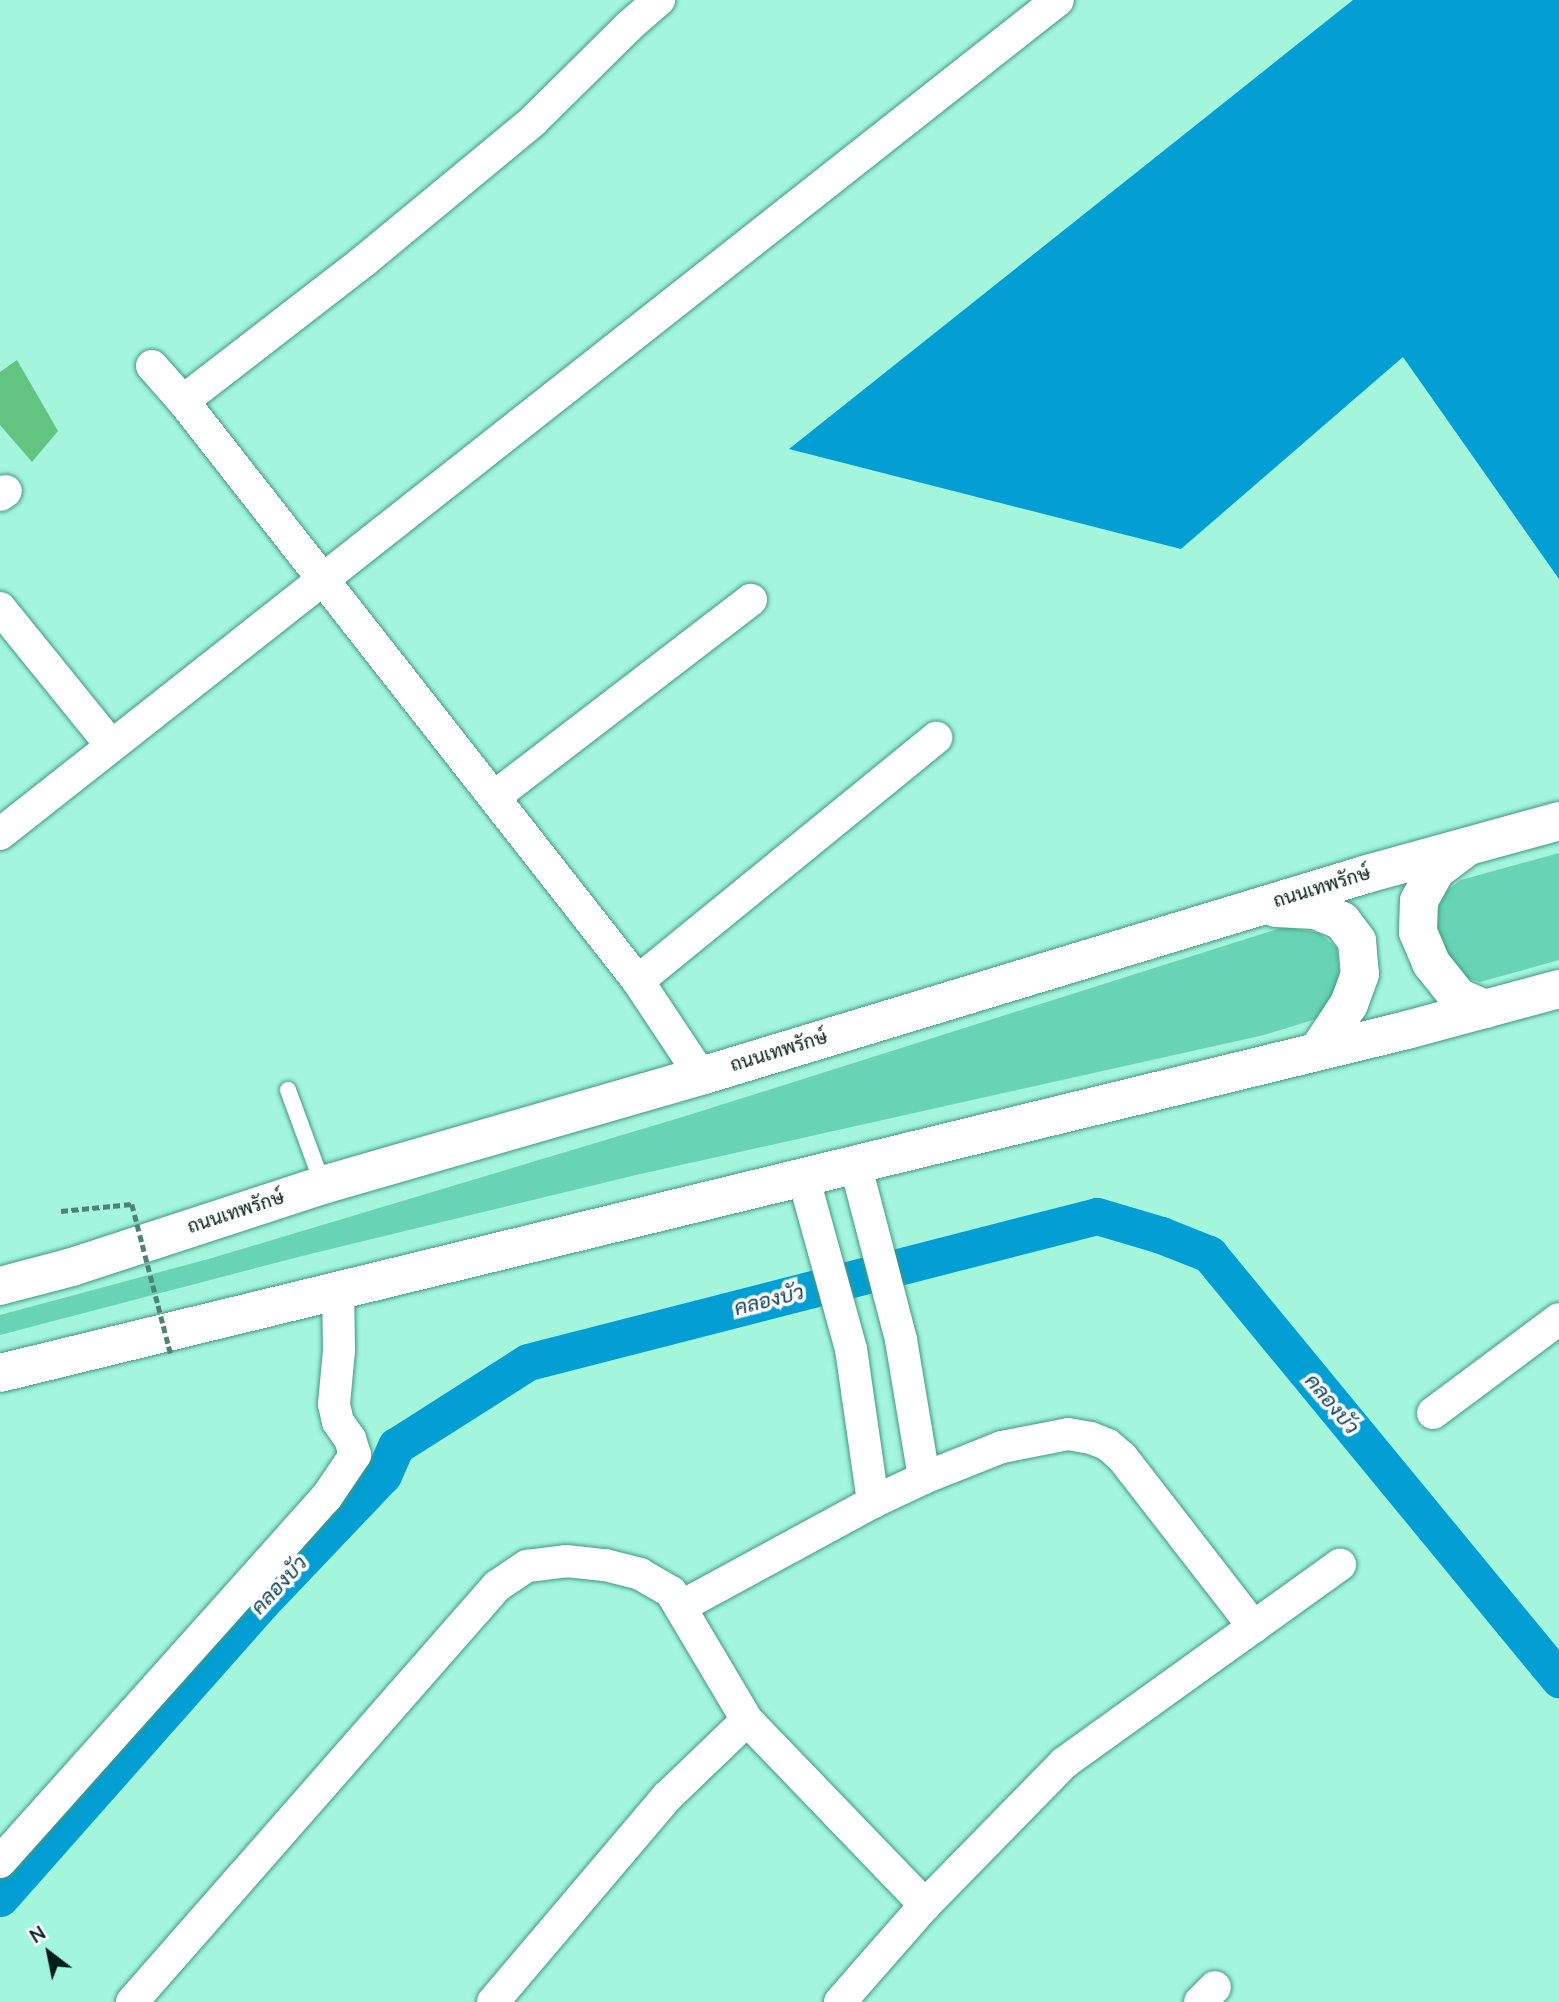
<!DOCTYPE html>
<meta charset="utf-8">
<style>
body{margin:0}
#map{position:relative;width:1559px;height:2002px;overflow:hidden;background:#a3f6dc;font-family:"Nunito Sans",Sarabun,sans-serif}
div>[style]{position:absolute}
.green>*{inset:0;background:#68d4b5}
.water>*{inset:0;background:#029ed4}
.canal>*{height:37px;margin:-18.5px;padding:0 18.5px;transform-origin:18.5px;border-radius:18.5px;background:#029ed4}
.building>*{inset:0;background:#63c482}
.path>*{height:4.5px;margin-top:-2.25px;transform-origin:0;background:repeating-linear-gradient(90deg,#4c8372 0 7px,transparent 0 10.5px)}
.roads{filter:drop-shadow(0 0 2px #43977f) drop-shadow(0 0 2px #43977f)}
.lane>*{height:16px;margin:-8px;padding:0 8px;transform-origin:8px;border-radius:8px;background:#fff}
.street>*{height:32px;margin:-16px;padding:0 16px;transform-origin:16px;border-radius:16px;background:#fff}
.secondary>*{height:38px;margin:-19px;padding:0 19px;transform-origin:19px;border-radius:19px;background:#fff}
.path-bridge>*{height:4.5px;margin-top:-2.25px;transform-origin:0;background:repeating-linear-gradient(90deg,#4c8372 0 7px,transparent 0 10.5px)}
span{translate:-50% -50%;white-space:nowrap;text-align:center;line-height:1.15;-webkit-text-stroke:7px #fff;paint-order:stroke}
.street-label{font-size:19px;color:#001f16}
.water-label{font-size:21px;color:#093f56;font-style:italic}
.north{position:absolute;left:14px;top:1918px;width:70px;height:70px;-webkit-text-stroke:5px #fff;paint-order:stroke;rotate:328deg;font-size:19px;font-weight:700;line-height:28px;text-align:center;color:#001f16}
.north::after{content:'';display:block;margin:auto;width:24px;height:32px;background:#001f16;clip-path:polygon(50% 0,100% 100%,50% 72%,0 100%)}
</style>
<div id="map">
<div class="green">
<div style="clip-path:polygon(1559px 853px,1559px 960px,1480px 982px,1456px 974px,1432px 919px,1442px 894px,1461px 880px)"></div>
<div style="clip-path:polygon(1284px 927px,1319px 933px,1337px 948px,1341px 994px,1316px 1019px,1264px 1035px,636px 1175px,302px 1256px,0 1335px,0 1315px,212px 1258px,689px 1115px)"></div>
</div>
<div class="water">
<div style="clip-path:polygon(1353px 0,1559px 0,1559px 579px,1403px 357px,1181px 549px,789px 449px)"></div>
</div>
<div class="canal">
<div style="left:0;top:1898px;width:394px;rotate:-48.5deg"></div>
<div style="left:261px;top:1603px;width:177px;rotate:-46.4deg"></div>
<div style="left:383px;top:1475px;width:32px;rotate:-66deg"></div>
<div style="left:396px;top:1446px;width:156px;rotate:-32.5deg"></div>
<div style="left:528px;top:1362px;width:587px;rotate:-14.39deg"></div>
<div style="left:1097px;top:1216px;width:67px;rotate:16.5deg"></div>
<div style="left:1161px;top:1235px;width:52px;rotate:21.6deg"></div>
<div style="left:1209px;top:1254px;width:551px;rotate:50.53deg"></div>
</div>
<div class="building">
<div style="clip-path:polygon(17px 360px,58px 431px,32px 462px,0 425px,0 372px)"></div>
</div>
<div class="path">
<div style="left:61px;top:1211px;width:71px;rotate:-5.6deg"></div>
</div>
<div class="roads">
<div class="lane">
<div style="left:288px;top:1090px;width:101px;rotate:69.8deg"></div>
</div>
<div class="street">
<div style="left:152px;top:366px;width:47px;rotate:48.5deg"></div>
<div style="left:183px;top:401px;width:229px;rotate:-37.7deg"></div>
<div style="left:364px;top:261px;width:219px;rotate:-39.6deg"></div>
<div style="left:533px;top:121px;width:135px;rotate:-44.7deg"></div>
<div style="left:629px;top:26px;width:40px;rotate:-41deg"></div>
<div style="left:183px;top:401px;width:737px;rotate:51.89deg"></div>
<div style="left:638px;top:981px;width:385px;rotate:-39.2deg"></div>
<div style="left:0;top:495px;width:7px;rotate:-34deg"></div>
<div style="left:0;top:608px;width:176px;rotate:51deg"></div>
<div style="left:494px;top:797px;width:324px;rotate:-37.5deg"></div>
<div style="left:0;top:834px;width:1347px;rotate:-38.25deg"></div>
<div style="left:638px;top:981px;width:114px;rotate:56.4deg"></div>
<div style="left:855px;top:1163px;width:183px;rotate:75.4deg"></div>
<div style="left:901px;top:1340px;width:140px;rotate:80.5deg"></div>
<div style="left:803px;top:1176px;width:180px;rotate:74.5deg"></div>
<div style="left:851px;top:1349px;width:155px;rotate:81.8deg"></div>
<div style="left:1433px;top:1413px;width:157px;rotate:-36.7deg"></div>
<div style="left:680px;top:1607px;width:220px;rotate:-28.5deg"></div>
<div style="left:873px;top:1502px;width:56px;rotate:-25.2deg"></div>
<div style="left:924px;top:1478px;width:84px;rotate:-21.7deg"></div>
<div style="left:1002px;top:1447px;width:67px;rotate:-11.1deg"></div>
<div style="left:1068px;top:1434px;width:23px;rotate:10deg"></div>
<div style="left:1091px;top:1438px;width:18px;rotate:22deg"></div>
<div style="left:1108px;top:1445px;width:18px;rotate:41deg"></div>
<div style="left:1122px;top:1457px;width:215px;rotate:52.2deg"></div>
<div style="left:0;top:1862px;width:489px;rotate:-48.2deg"></div>
<div style="left:326px;top:1498px;width:52px;rotate:-56deg"></div>
<div style="left:355px;top:1455px;width:17px;rotate:-107deg"></div>
<div style="left:350px;top:1439px;width:21px;rotate:-125deg"></div>
<div style="left:338px;top:1422px;width:18px;rotate:-103deg"></div>
<div style="left:334px;top:1404px;width:54px;rotate:-84.7deg"></div>
<div style="left:339px;top:1350px;width:62px;rotate:-90.9deg"></div>
<div style="left:132px;top:2002px;width:553px;rotate:-48.74deg"></div>
<div style="left:497px;top:1586px;width:36px;rotate:-34deg"></div>
<div style="left:527px;top:1566px;width:39px;rotate:-7deg"></div>
<div style="left:566px;top:1561px;width:39px;rotate:6deg"></div>
<div style="left:605px;top:1565px;width:36px;rotate:14deg"></div>
<div style="left:640px;top:1574px;width:36px;rotate:30deg"></div>
<div style="left:671px;top:1592px;width:149px;rotate:59.3deg"></div>
<div style="left:747px;top:1720px;width:257px;rotate:46.1deg"></div>
<div style="left:493px;top:2002px;width:269px;rotate:-49.7deg"></div>
<div style="left:667px;top:1797px;width:111px;rotate:-43.9deg"></div>
<div style="left:840px;top:2002px;width:129px;rotate:-48.8deg"></div>
<div style="left:925px;top:1905px;width:199px;rotate:-45.6deg"></div>
<div style="left:1064px;top:1763px;width:340px;rotate:-35.7deg"></div>
<div style="left:1200px;top:2002px;width:21px;rotate:-45deg"></div>
</div>
<div class="secondary">
<div style="left:1464px;top:849px;width:35px;rotate:143deg"></div>
<div style="left:1436px;top:870px;width:35px;rotate:119deg"></div>
<div style="left:1419px;top:901px;width:31px;rotate:92deg"></div>
<div style="left:1418px;top:932px;width:34px;rotate:67deg"></div>
<div style="left:1431px;top:963px;width:43px;rotate:51.5deg"></div>
<div style="left:1458px;top:997px;width:30px;rotate:24deg"></div>
<div style="left:1276px;top:908px;width:39px;rotate:3deg"></div>
<div style="left:1315px;top:910px;width:29px;rotate:22deg"></div>
<div style="left:1342px;top:921px;width:25px;rotate:53deg"></div>
<div style="left:1357px;top:941px;width:33px;rotate:85deg"></div>
<div style="left:1360px;top:974px;width:32px;rotate:110deg"></div>
<div style="left:1349px;top:1004px;width:56px;rotate:123.4deg"></div>
<div style="left:0;top:1286px;width:74px;rotate:-14.8deg"></div>
<div style="left:72px;top:1267px;width:264px;rotate:-18.1deg"></div>
<div style="left:323px;top:1185px;width:393px;rotate:-16.1deg"></div>
<div style="left:701px;top:1076px;width:696px;rotate:-16.87deg"></div>
<div style="left:1367px;top:874px;width:199px;rotate:-15.4deg"></div>
<div style="left:0;top:1373px;width:1448px;rotate:-13.7deg"></div>
<div style="left:1407px;top:1030px;width:157px;rotate:-15.1deg"></div>
</div>
</div>
<div class="path-bridge">
<div style="left:132px;top:1204px;width:156px;rotate:75.5deg"></div>
</div>
<div class="street-label">
<span style="left:1322px;top:888px;rotate:-17deg">ถนนเทพรักษ์</span>
<span style="left:779px;top:1052px;rotate:-17deg">ถนนเทพรักษ์</span>
<span style="left:236px;top:1213px;rotate:-18deg">ถนนเทพรักษ์</span>
</div>
<div class="water-label">
<span style="left:769px;top:1300px;rotate:-14deg">คลองบัว</span>
<span style="left:1332px;top:1404px;rotate:50deg">คลองบัว</span>
<span style="left:279px;top:1585px;rotate:-47deg">คลองบัว</span>
</div>
<div class="north">N</div>
</div>
